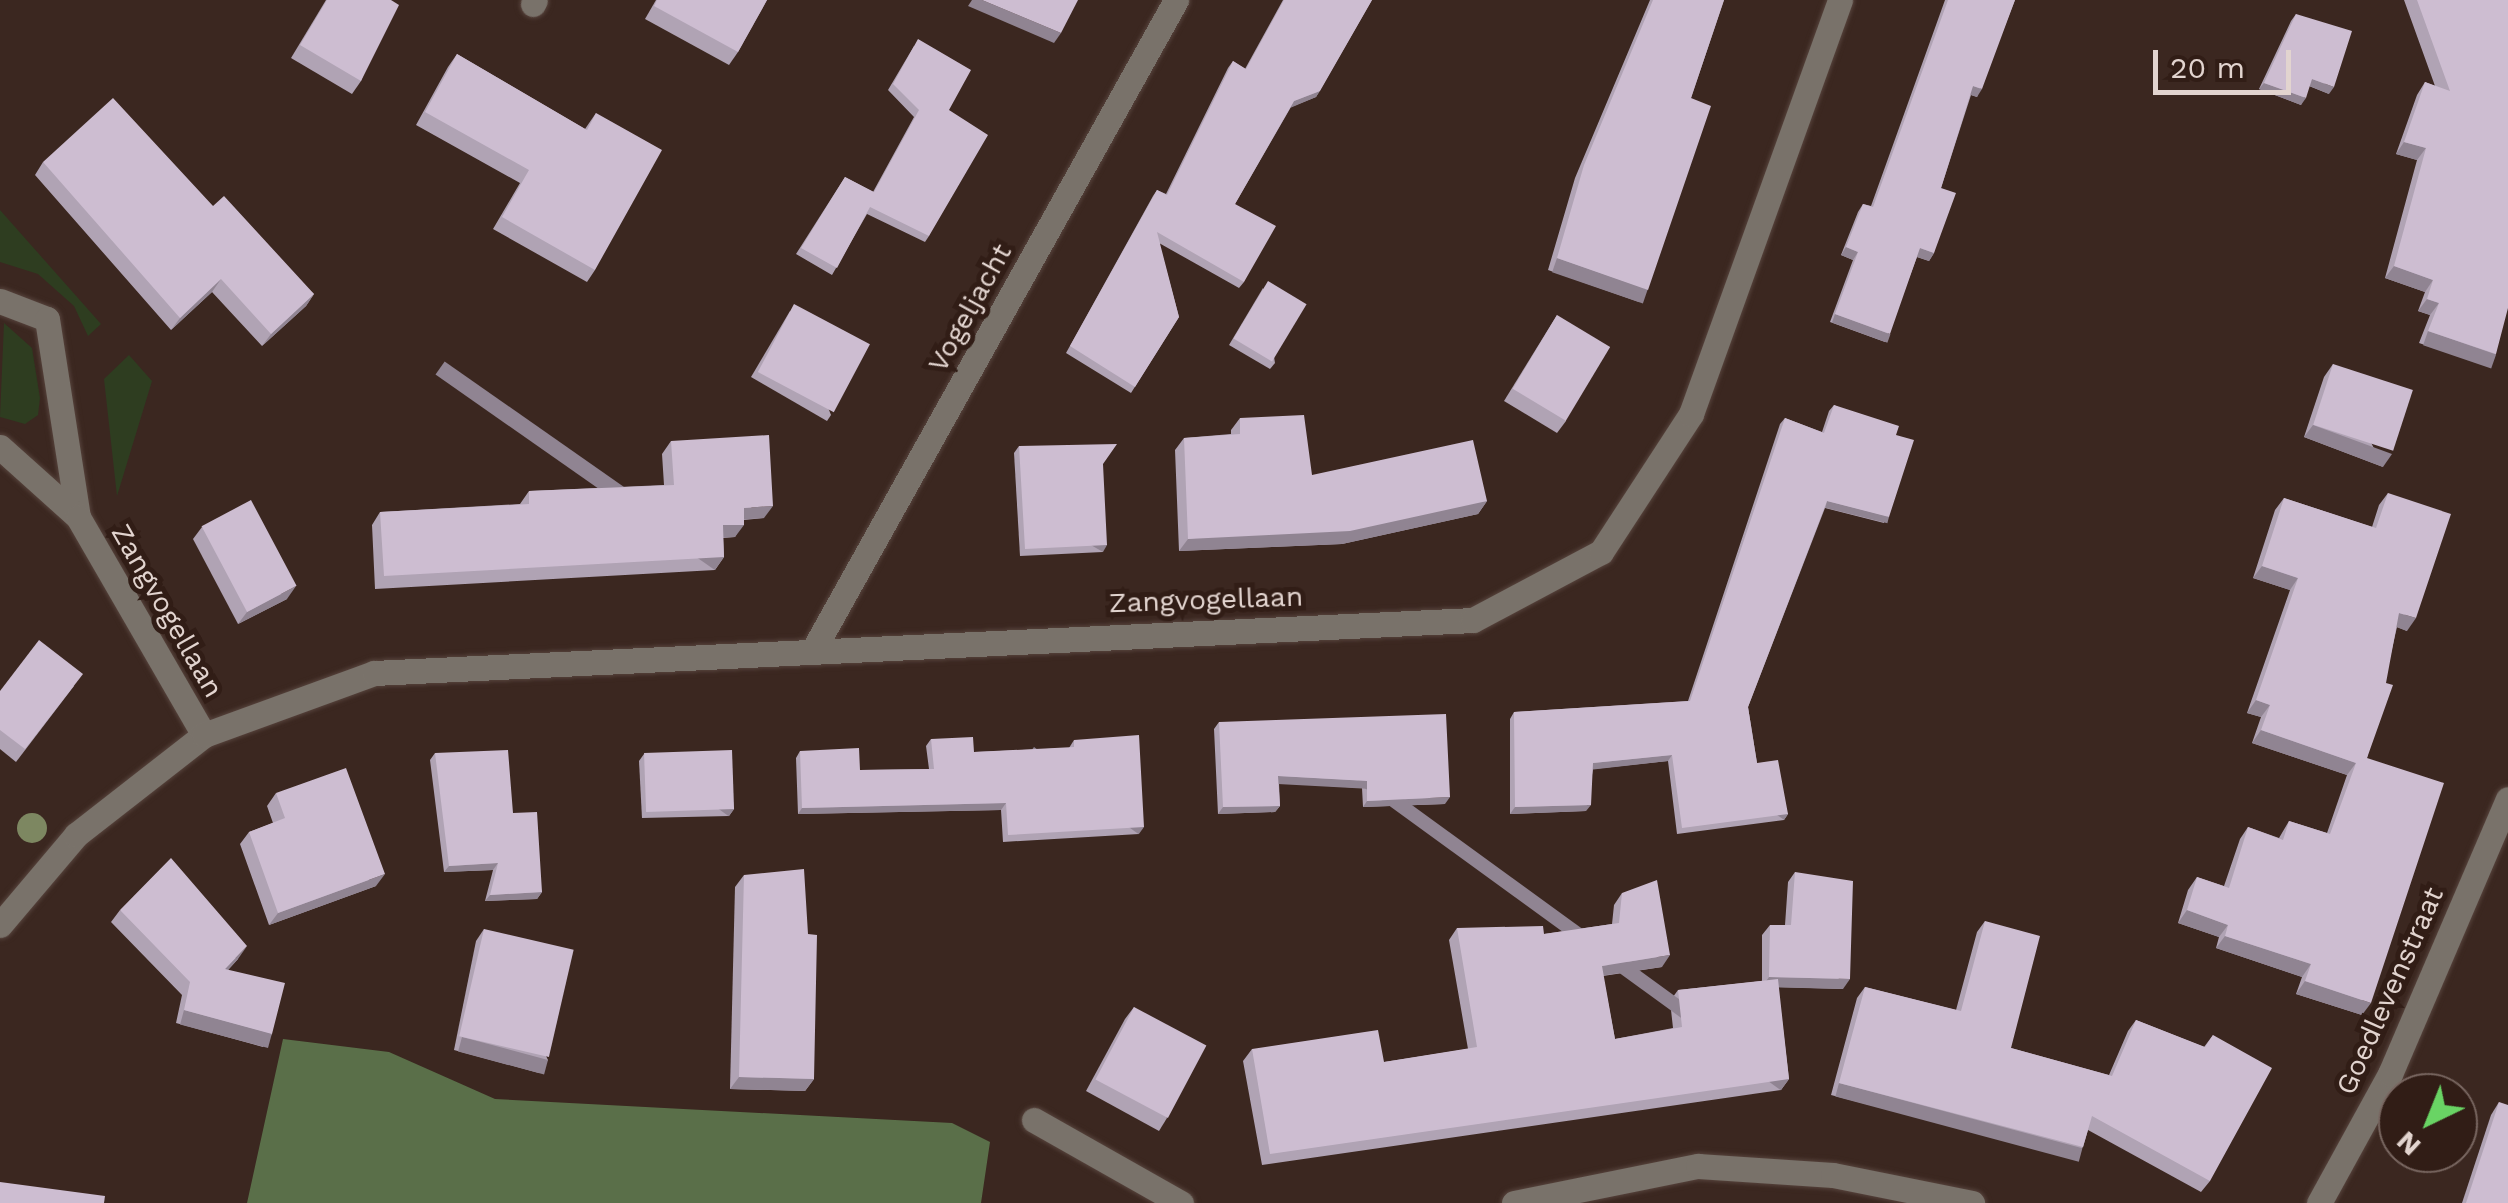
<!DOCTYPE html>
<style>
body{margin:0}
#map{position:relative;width:2508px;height:1203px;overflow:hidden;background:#3b2720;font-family:"Work Sans",sans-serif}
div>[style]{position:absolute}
.green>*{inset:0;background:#2e3d20}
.forest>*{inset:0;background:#5a6f49}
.roads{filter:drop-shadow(0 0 2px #56433c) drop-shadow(0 0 2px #56433c)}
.minor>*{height:25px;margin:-12.5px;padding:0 12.5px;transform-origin:12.5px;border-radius:12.5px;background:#79726a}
.trees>*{width:30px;height:30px;margin:-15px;border-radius:50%;background:#7d8761}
.wall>*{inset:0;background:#b0a3b4}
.shaded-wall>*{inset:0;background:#908492;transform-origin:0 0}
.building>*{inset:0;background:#cdbdd1;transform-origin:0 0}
span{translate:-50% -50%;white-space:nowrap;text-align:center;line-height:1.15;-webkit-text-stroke:10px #311d16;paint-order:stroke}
.street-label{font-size:28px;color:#e2d4cf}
.north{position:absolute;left:2378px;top:1073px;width:100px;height:100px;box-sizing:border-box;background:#311d16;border:2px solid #786660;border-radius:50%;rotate:223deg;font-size:28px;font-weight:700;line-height:40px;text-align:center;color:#e2d4cf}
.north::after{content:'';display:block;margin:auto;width:35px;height:45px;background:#69d464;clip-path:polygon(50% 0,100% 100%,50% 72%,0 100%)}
.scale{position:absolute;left:2153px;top:50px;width:138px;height:45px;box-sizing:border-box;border:5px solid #e2d4cf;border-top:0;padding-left:12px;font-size:30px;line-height:35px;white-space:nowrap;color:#e2d4cf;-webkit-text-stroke:8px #311d16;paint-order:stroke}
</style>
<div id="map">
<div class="green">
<div style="clip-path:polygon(0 210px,101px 324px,88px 336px,74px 306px,38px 274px,0 262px)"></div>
<div style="clip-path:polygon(4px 323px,32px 348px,40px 398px,38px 415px,25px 424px,0 417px)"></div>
<div style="clip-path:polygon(129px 355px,152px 381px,117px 496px,104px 379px)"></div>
</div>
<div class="forest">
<div style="clip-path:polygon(283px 1039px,389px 1052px,495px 1099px,952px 1123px,990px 1142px,981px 1203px,247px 1203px)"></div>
</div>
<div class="roads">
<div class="minor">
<div style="left:533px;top:4px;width:4px;rotate:-63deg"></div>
<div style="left:0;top:301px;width:50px;rotate:21deg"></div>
<div style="left:47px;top:319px;width:200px;rotate:81.1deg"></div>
<div style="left:0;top:447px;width:105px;rotate:41.9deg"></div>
<div style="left:78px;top:517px;width:252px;rotate:60deg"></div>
<div style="left:816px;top:645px;width:739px;rotate:-60.83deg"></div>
<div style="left:0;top:925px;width:118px;rotate:-49.8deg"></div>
<div style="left:76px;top:835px;width:162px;rotate:-38deg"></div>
<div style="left:204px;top:735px;width:181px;rotate:-20deg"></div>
<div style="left:374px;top:673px;width:1100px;rotate:-2.76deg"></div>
<div style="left:1473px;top:620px;width:145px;rotate:-28deg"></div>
<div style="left:1601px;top:552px;width:165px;rotate:-56.9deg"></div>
<div style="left:1691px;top:414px;width:440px;rotate:-70.2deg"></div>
<div style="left:1034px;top:1120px;width:169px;rotate:29.5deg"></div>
<div style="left:1514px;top:1203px;width:188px;rotate:-11.4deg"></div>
<div style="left:1698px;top:1166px;width:135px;rotate:3.8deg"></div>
<div style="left:1833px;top:1175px;width:142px;rotate:11.4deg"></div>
<div style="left:2319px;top:1203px;width:147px;rotate:-61.2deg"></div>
<div style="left:2390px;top:1074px;width:299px;rotate:-66.8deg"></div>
</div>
</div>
<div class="trees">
<div style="left:32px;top:828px"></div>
</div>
<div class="wall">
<div style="clip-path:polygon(326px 0,391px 0,361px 81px,352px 94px,291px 58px)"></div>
<div style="clip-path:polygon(656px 0,767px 0,738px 52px,729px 65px,645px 19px)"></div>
<div style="clip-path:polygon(1283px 0,1372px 0,1316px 97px,1291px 107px,1235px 204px,1244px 282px,1239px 288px,1159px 243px,1179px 317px,1131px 393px,1066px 353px,1153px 196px,1157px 190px,1166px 194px,1228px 68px,1233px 61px,1245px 69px)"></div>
<div style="clip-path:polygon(1650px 0,1724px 0,1691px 98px,1639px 302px,1548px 270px,1575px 178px)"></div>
<div style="clip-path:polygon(1945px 0,2015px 0,1977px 97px,1971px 95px,1941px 188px,1934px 253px,1929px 261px,1917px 257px,1885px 342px,1830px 322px,1853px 260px,1841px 255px,1858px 212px,1863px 204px,1871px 206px)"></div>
<div style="clip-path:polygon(2404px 0,2508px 0,2496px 354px,2487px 366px,2419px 343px,2430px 315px,2418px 311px,2425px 292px,2385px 278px,2417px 160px,2396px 154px,2417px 95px,2425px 82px,2435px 86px)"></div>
<div style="clip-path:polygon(2296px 14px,2329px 94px,2309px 86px,2301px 105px,2259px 89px,2291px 21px)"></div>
<div style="clip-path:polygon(914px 46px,949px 110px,929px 236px,925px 242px,867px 214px,832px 275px,796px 254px,845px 177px,873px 192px,914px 117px,888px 90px)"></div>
<div style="clip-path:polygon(457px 54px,585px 129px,596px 113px,595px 270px,587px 282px,493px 229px,520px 183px,416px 125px,448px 67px)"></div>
<div style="clip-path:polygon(43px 162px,213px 206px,314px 294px,306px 306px,262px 346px,212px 292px,171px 330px,35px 175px)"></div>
<div style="clip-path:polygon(1263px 288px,1275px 363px,1270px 369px,1229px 345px)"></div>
<div style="clip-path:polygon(790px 311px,831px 415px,827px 421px,751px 377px)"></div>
<div style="clip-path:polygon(1557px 315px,1566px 421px,1557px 433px,1504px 401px)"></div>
<div style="clip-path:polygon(2333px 364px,2383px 467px,2304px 437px,2324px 377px)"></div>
<div style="clip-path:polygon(1834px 405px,1896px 435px,1884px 523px,1825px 508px,1748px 707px,1757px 763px,1788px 814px,1784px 820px,1677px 834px,1668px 761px,1593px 769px,1586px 811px,1510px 814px,1510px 719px,1514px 712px,1688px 701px,1780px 424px,1785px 418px,1822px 432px,1829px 411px)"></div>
<div style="clip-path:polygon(1240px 418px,1312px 475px,1487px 501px,1478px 514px,1342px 544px,1179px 551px,1175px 450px,1184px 438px,1231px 434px,1231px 430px)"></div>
<div style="clip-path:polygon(671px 441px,764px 518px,744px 520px,735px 537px,723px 538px,724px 557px,715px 570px,375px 589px,372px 525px,380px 512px,520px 504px,529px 491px,664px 485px,662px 454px)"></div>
<div style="clip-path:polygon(1019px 446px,1103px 464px,1103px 552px,1020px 556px,1014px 453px)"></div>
<div style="clip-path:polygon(2388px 493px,2407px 631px,2397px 627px,2367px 758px,2362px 1015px,2296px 994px,2302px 977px,2216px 948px,2219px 937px,2178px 923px,2188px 890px,2197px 877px,2224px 886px,2240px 839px,2248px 827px,2279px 838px,2289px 821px,2327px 833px,2347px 775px,2252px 743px,2261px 717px,2247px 713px,2290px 590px,2253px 578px,2275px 510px,2284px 498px,2372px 527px,2379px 505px)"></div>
<div style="clip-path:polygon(202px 527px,287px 599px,238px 624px,193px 539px)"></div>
<div style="clip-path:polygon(74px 686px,16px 762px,0 749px,0 691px)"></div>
<div style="clip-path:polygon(1219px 722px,1445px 804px,1363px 807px,1362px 788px,1279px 783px,1280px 806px,1275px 812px,1218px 814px,1214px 729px)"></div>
<div style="clip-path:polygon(931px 739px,974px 752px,1069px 748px,1074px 740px,1139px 834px,1003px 842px,1001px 810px,798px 814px,796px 758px,800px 751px,860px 770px,929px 769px,926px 746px)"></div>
<div style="clip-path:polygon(435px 753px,513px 813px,542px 892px,537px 899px,485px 901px,493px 870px,444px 872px,430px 760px)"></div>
<div style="clip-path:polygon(644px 754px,734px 809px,729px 816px,642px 818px,639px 761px)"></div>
<div style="clip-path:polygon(276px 793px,376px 886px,269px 925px,240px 844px,249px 832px,273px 823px,267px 806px)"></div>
<div style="clip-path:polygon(1795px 872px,1843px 989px,1778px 987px,1789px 1079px,1781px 1090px,1262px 1165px,1243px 1061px,1252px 1049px,1384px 1062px,1468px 1049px,1449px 940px,1457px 928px,1544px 934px,1612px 924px,1614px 905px,1622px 893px,1662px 967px,1603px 976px,1615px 1039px,1673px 1028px,1670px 1001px,1678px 990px,1762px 981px,1762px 935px,1770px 925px,1785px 925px,1788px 882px)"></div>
<div style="clip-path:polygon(744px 875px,814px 1079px,805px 1091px,730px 1089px,735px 887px)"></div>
<div style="clip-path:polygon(120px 910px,238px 959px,228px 970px,272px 1034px,263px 1047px,176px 1023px,182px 995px,111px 922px)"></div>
<div style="clip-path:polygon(1985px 921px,2011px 1048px,2109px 1075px,2128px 1031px,2136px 1020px,2204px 1047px,2213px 1035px,2210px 1181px,2201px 1192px,2088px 1130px,2083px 1147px,2075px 1158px,1831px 1095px,1857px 998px,1865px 987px,1956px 1010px,1977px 932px)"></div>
<div style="clip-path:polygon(484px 929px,548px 1060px,539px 1073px,454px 1050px,476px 941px)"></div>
<div style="clip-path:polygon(1134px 1007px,1167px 1118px,1159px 1131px,1086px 1091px,1125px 1019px)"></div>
<div style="clip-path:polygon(2499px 1102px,2508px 1203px,2462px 1203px,2491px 1115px)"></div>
</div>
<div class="shaded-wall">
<div style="clip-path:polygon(972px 0,982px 0,1061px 33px,1054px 43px,968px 6px)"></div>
<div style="clip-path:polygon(2312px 79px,2334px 87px,2329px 94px,2307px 85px)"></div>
<div style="clip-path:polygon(2264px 83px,2306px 98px,2301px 105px,2259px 89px)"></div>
<div style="clip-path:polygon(1973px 86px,1982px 89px,1977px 97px,1968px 94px)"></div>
<div style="clip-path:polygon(1320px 91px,1316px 97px,1290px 108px,1294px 101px)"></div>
<div style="clip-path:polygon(2404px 142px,2426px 148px,2417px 160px,2396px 154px)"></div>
<div style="clip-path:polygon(1846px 247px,1858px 252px,1853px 260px,1841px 255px)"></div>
<div style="clip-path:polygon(1920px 248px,1934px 253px,1929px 261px,1914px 256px)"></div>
<div style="left:1557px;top:258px;width:96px;height:15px;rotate:19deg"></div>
<div style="clip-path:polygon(2394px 266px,2433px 280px,2425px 292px,2385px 278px)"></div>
<div style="clip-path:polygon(221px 279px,212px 292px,171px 330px,180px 318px)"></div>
<div style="clip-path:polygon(314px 294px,306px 306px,262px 346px,271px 334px)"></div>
<div style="clip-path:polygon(2427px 299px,2439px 303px,2430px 315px,2418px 311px)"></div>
<div style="left:1835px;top:314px;width:59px;height:9px;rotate:20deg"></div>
<div style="left:2428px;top:331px;width:72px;height:15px;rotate:19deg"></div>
<div style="clip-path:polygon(2313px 425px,2392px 454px,2383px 467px,2304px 437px)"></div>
<div style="clip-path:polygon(1487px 501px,1478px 514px,1342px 544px,1179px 551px,1188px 539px)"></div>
<div style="left:1827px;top:501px;width:64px;height:7px;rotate:14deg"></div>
<div style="clip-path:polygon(773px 506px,764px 518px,735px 520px,744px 508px)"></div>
<div style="clip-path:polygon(723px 525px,744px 525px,735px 537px,714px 538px)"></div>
<div style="left:1107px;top:545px;width:8px;height:82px;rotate:120deg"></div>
<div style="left:724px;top:557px;width:16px;height:341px;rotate:125deg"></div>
<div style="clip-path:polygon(2262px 566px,2298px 578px,2290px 590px,2253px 578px)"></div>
<div style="clip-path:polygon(296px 586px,287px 599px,238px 624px,247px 612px)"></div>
<div style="clip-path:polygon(2399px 613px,2416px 618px,2407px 631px,2391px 625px)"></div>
<div style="clip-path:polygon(2256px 700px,2270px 705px,2261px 717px,2247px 713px)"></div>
<div style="clip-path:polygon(2261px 730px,2356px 763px,2347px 775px,2252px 743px)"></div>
<div style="clip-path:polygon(1672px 755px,1668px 761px,1589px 770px,1593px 763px)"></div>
<div style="left:1278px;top:776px;width:89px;height:8px;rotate:3deg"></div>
<div style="clip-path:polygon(1450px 797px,1445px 804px,1363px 807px,1367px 801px)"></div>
<div style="clip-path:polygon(1006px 803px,1001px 810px,798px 814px,802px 808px)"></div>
<div style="clip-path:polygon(1591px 805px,1586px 811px,1510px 814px,1515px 807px)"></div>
<div style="clip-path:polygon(1280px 806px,1275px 812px,1218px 814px,1223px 807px)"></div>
<div style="left:734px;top:809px;width:9px;height:88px;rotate:126deg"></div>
<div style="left:1788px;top:814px;width:7px;height:107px;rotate:124deg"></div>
<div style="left:1144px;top:827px;width:9px;height:136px;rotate:126deg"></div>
<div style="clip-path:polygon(498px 863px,493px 870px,444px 872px,449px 866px)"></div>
<div style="clip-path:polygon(385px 874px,376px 886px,269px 925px,278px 913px)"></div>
<div style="clip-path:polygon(542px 892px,537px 899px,485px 901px,490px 895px)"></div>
<div style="clip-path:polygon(2187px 910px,2228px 925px,2219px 937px,2178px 923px)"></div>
<div style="clip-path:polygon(2225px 936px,2311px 964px,2302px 977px,2216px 948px)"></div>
<div style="clip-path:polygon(247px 946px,238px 959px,217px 982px,225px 969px)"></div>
<div style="clip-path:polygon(1670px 955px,1662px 967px,1593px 977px,1602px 966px)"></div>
<div style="clip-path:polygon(1769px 977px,1850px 979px,1843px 989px,1762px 987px)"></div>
<div style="clip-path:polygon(2305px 981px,2371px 1003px,2362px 1015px,2296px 994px)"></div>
<div style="left:184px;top:1010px;width:91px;height:15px;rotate:15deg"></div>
<div style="left:462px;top:1037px;width:89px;height:15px;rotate:15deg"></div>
<div style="clip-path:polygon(739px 1077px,814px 1079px,805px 1091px,730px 1089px)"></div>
<div style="left:1789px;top:1079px;width:14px;height:524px;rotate:126deg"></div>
<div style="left:1839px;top:1083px;width:252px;height:14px;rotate:15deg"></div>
</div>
<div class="building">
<div style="clip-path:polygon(327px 0,391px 0,399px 5px,361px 81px,300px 45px)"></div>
<div style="clip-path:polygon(657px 0,767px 0,738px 52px,654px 6px)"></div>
<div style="clip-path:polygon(982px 0,1078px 0,1061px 33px)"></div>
<div style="clip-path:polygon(1284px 0,1372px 0,1320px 91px,1294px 101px,1235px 204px,1276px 226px,1244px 282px,1157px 232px,1179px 317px,1135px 387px,1070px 346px,1157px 190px,1167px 195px,1233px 61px,1246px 69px)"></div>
<div style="clip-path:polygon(1653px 0,1724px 0,1691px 98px,1711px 106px,1648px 290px,1557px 258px,1584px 165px)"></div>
<div style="clip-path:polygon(1948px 0,2015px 0,1982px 89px,1973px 86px,1941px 188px,1956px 193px,1934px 253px,1920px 248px,1890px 334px,1835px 314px,1858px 252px,1846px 247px,1863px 204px,1873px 207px)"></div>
<div style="clip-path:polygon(2417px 0,2508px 0,2508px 308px,2496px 354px,2428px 331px,2439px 303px,2427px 299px,2433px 280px,2394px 266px,2426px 148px,2404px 142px,2425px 82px,2450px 91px)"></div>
<div style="clip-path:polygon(2296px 14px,2352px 31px,2334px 87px,2312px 79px,2306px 98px,2264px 83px)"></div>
<div style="clip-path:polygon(918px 39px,971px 70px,949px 110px,988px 135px,929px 236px,870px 207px,837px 268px,801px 248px,845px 177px,874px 192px,919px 110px,893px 84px)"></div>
<div style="clip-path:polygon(457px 54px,587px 130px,596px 113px,662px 150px,595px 270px,502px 217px,529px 170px,425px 112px)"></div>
<div style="clip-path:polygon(113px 98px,213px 206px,224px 196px,314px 294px,271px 334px,221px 279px,180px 318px,43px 162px)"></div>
<div style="left:1268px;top:281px;width:45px;height:67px;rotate:31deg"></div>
<div style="left:794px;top:304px;width:86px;height:77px;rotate:28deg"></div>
<div style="left:1557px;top:315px;width:62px;height:86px;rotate:31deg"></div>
<div style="left:2333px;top:364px;width:84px;height:64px;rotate:18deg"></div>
<div style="clip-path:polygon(1834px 405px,1899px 426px,1896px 435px,1914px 440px,1889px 517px,1827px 501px,1748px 707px,1757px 763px,1778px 760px,1788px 814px,1682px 828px,1672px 755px,1593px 763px,1591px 805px,1515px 807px,1514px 712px,1690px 701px,1785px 418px,1824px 433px)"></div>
<div style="clip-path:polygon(1304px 415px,1312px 475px,1473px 440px,1487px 501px,1350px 531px,1188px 539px,1184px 438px,1240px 434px,1240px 418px)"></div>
<div style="clip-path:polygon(769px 435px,773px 506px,744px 508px,744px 525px,723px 525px,724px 557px,384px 576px,380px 512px,529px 504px,529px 491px,674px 485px,671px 441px)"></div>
<div style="clip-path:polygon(1117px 444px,1103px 464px,1107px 545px,1025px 549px,1019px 446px)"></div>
<div style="clip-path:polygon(2388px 493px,2451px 514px,2416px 618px,2399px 613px,2386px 683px,2393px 685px,2367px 758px,2444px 783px,2371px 1003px,2305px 981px,2311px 964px,2225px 936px,2228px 925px,2187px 910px,2197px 877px,2229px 888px,2248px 827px,2283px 840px,2289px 821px,2330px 834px,2356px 763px,2261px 730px,2270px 705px,2256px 700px,2298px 578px,2262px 566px,2284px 498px,2376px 528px)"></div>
<div style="left:251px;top:500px;width:97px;height:56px;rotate:62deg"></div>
<div style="clip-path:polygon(39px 640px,83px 674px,25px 749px,0 730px,0 691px)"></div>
<div style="clip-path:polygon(1446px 714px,1450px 797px,1367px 801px,1367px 781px,1278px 776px,1280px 806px,1223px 807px,1219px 722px)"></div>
<div style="clip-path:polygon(1139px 735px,1144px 827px,1008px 835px,1006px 803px,802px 808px,800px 751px,859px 748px,860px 770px,934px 769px,931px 739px,973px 737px,974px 752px,1074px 747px,1074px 740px)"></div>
<div style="clip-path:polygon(508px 750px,513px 813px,537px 812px,542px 892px,490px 895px,498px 863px,449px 866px,435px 753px)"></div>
<div style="left:732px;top:750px;width:59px;height:88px;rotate:88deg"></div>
<div style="clip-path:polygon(346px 768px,385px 874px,278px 913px,249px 832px,285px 818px,276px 793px)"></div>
<div style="clip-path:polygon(171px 858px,247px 946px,225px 969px,285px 983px,272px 1034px,184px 1010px,190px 982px,120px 910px)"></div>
<div style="clip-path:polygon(804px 869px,808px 934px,817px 935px,814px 1079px,739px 1077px,744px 875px)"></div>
<div style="clip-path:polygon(1795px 872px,1853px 881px,1850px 979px,1769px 977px,1770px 925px,1791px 925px)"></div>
<div style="clip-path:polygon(1657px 880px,1670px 955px,1602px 966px,1615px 1039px,1682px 1027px,1678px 990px,1778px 979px,1789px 1079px,1270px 1154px,1252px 1049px,1378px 1030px,1384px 1062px,1477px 1047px,1457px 928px,1543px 926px,1544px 934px,1619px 923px,1622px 893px)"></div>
<div style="clip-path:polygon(1985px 921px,2040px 936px,2011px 1048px,2112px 1076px,2136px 1020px,2205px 1047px,2213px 1035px,2272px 1068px,2210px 1181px,2092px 1116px,2083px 1147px,1839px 1083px,1865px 987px,1961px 1011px)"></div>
<div style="left:484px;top:929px;width:92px;height:110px;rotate:13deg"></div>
<div style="left:1134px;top:1007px;width:82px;height:82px;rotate:28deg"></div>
<div style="clip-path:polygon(2499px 1102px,2508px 1105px,2508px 1203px,2466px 1203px)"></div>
<div style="clip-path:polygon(0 1182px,105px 1196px,104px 1203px,0 1203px)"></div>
</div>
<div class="street-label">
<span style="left:970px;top:308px;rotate:-61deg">Vogeljacht</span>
<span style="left:1206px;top:600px;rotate:-2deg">Zangvogellaan</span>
<span style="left:167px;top:611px;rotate:60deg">Zangvogellaan</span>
<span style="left:2390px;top:991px;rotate:-66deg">Goedlevenstraat</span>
</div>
<div class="north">N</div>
<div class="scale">20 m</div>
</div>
